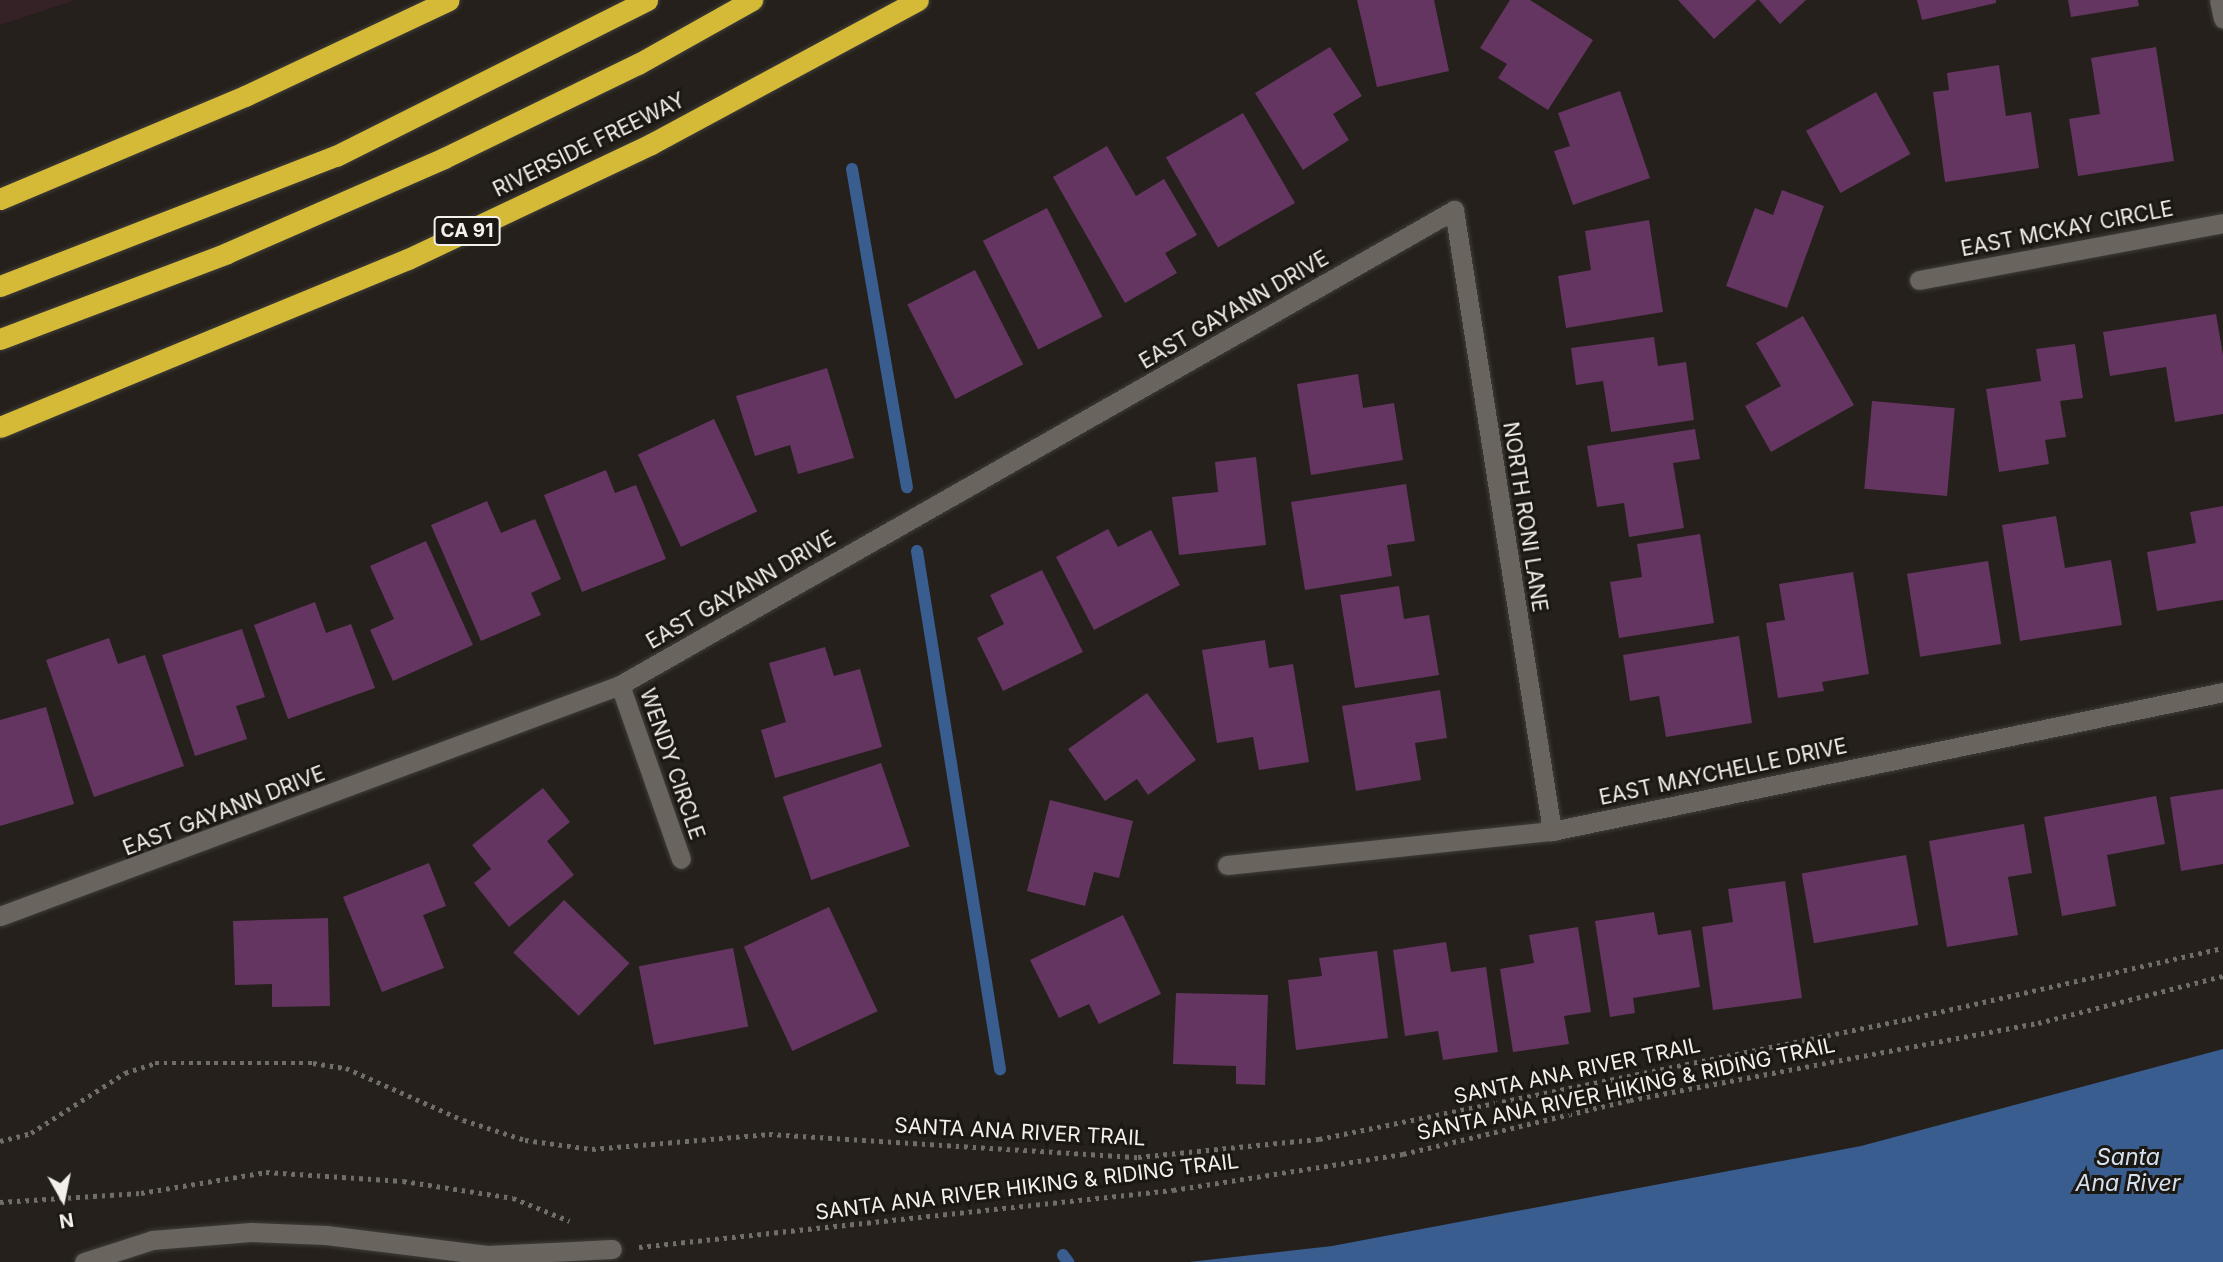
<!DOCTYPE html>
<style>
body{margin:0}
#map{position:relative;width:2223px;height:1262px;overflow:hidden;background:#25201b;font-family:Inter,sans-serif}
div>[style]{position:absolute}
.education>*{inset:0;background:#352226}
.water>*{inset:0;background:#385d8e}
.stream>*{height:12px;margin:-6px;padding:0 6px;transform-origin:6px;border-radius:6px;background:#385d8e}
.building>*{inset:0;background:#643560;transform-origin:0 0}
.path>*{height:4.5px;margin-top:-2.25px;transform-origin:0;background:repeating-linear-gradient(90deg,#716d68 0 3.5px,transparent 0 8.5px)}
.roads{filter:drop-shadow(0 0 2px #403d39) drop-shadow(0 0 2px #403d39)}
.service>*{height:19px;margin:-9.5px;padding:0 9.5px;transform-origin:9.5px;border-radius:9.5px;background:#69645e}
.minor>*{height:19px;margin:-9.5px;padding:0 9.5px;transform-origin:9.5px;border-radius:9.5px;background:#69645e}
.motorway>*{height:21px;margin:-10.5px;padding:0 10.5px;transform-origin:10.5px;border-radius:10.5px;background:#d5ba38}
span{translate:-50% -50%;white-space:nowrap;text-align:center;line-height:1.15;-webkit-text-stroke:6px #1b1712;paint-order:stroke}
.shield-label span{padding:2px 5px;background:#1b1712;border:2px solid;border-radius:5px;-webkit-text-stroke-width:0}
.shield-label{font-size:19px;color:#f3f0ec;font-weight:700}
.street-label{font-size:21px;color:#f3f0ec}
.water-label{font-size:23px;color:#d5e0ef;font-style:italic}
.north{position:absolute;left:28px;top:1164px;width:70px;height:70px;-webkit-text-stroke:5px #1b1712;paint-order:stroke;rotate:171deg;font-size:19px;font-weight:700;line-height:28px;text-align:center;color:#f3f0ec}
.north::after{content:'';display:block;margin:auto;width:24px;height:32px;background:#f3f0ec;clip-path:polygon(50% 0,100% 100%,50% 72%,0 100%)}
</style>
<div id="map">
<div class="education">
<div style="clip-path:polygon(0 0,75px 0,0 25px)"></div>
</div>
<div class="water">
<div style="clip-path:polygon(2223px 1049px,2223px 1262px,1189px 1262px,1332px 1246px,1861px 1146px)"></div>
</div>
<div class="stream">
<div style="left:852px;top:169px;width:323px;rotate:80.2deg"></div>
<div style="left:917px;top:551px;width:525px;rotate:80.9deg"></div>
<div style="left:1063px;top:1255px;width:9px;rotate:54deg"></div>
</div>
<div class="building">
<div style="clip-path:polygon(1357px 0,1434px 0,1449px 71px,1377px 87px)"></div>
<div style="clip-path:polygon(1510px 0,1530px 0,1593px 40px,1548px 110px,1498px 78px,1507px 64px,1480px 48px)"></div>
<div style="clip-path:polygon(1678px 0,1757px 0,1714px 39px)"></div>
<div style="clip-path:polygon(1759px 0,1806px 0,1780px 24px)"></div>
<div style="clip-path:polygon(1917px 0,1996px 0,1996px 3px,1922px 20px)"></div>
<div style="clip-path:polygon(2068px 0,2138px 0,2139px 6px,2071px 17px)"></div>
<div style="clip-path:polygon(1330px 47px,1362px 96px,1333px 114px,1349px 140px,1303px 170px,1255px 93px)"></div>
<div style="clip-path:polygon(2156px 47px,2174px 161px,2078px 176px,2069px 119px,2100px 114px,2091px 58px)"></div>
<div style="clip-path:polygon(1999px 65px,2006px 116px,2031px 112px,2039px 168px,1945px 182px,1933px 92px,1949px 90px,1947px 73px)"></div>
<div style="clip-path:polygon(1620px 91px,1650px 178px,1573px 205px,1554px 151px,1570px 146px,1558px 113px)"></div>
<div style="left:1876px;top:92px;width:71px;height:80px;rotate:61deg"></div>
<div style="left:1243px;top:113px;width:104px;height:89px;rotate:60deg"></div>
<div style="clip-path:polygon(1107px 146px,1136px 196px,1164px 179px,1197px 235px,1165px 253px,1177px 273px,1125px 303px,1053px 177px)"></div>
<div style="clip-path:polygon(1782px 190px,1824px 206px,1787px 308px,1726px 286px,1755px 208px,1773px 215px)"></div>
<div style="left:1047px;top:208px;width:122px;height:72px;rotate:63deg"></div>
<div style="clip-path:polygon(1649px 220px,1663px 312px,1566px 328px,1558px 276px,1591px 270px,1585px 231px)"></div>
<div style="left:975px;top:270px;width:106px;height:76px;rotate:63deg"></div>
<div style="clip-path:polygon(2216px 314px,2223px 355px,2223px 414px,2175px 422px,2166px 367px,2110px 376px,2103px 332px)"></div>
<div style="clip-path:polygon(1803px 316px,1854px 405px,1771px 452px,1745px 406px,1781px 386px,1756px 343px)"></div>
<div style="clip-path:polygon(1654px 337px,1658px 366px,1686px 362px,1694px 420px,1611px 432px,1603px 381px,1576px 385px,1571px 348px)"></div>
<div style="clip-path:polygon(2075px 344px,2083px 398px,2060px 401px,2066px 437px,2045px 440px,2049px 464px,1999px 472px,1986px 389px,2041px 381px,2036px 349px)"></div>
<div style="clip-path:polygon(827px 368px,854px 458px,798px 474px,790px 445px,755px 456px,736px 396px)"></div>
<div style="clip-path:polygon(1358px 374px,1363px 408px,1394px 403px,1403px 460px,1311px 475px,1297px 384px)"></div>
<div style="left:1872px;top:401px;width:83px;height:88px;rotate:5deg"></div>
<div style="left:714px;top:419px;width:102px;height:84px;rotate:65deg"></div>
<div style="clip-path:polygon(1695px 429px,1700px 459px,1673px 463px,1684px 528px,1629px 537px,1624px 503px,1597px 507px,1587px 446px)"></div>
<div style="clip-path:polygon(1256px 457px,1266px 545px,1179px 555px,1172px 497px,1218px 492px,1215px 462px)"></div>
<div style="clip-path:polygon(606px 470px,615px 493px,636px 485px,666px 559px,582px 592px,544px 495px)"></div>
<div style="clip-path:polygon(1406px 484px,1415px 541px,1387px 545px,1392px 576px,1305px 590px,1291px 502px)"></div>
<div style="clip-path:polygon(487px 501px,501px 533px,535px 519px,561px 579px,531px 593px,541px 615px,481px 641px,431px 525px)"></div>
<div style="clip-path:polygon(2223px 506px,2223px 600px,2157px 611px,2147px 552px,2196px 543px,2190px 512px)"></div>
<div style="clip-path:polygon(2056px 516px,2065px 568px,2111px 560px,2122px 625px,2020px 641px,2002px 525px)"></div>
<div style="clip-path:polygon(1108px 529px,1118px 547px,1151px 530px,1180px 585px,1094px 630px,1056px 557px)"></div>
<div style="clip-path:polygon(1700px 534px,1714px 623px,1619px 638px,1610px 582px,1642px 577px,1637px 544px)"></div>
<div style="clip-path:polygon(426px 541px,473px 645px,393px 681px,370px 630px,394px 619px,370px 566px)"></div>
<div style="left:1988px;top:561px;width:84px;height:82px;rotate:81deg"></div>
<div style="clip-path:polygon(1042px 570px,1083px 652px,1003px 691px,977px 638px,1004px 624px,990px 595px)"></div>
<div style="clip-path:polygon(1853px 572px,1869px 674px,1822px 682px,1824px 691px,1778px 698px,1766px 623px,1785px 620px,1779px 584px)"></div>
<div style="clip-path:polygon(1399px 586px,1404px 619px,1429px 615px,1439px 675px,1355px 688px,1340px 595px)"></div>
<div style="clip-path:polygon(315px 602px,326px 633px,351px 624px,375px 688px,288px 719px,254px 625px)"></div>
<div style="clip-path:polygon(242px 629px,265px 697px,236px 706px,247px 739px,195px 756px,162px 655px)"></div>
<div style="clip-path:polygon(1739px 636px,1752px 723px,1666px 737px,1659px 696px,1630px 701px,1623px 655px)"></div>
<div style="clip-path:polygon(109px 638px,118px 664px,145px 655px,184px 766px,94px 797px,46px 660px)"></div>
<div style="clip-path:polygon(1265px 640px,1269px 668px,1293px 664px,1309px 762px,1259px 770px,1253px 737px,1217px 743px,1202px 650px)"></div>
<div style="clip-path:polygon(825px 647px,834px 676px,860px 669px,882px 747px,775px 778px,761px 730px,786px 722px,769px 663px)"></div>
<div style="clip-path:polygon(1440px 690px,1447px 738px,1415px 743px,1421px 780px,1356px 791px,1342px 706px)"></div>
<div style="clip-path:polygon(1147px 693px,1196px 760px,1148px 795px,1137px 779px,1105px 801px,1068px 749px)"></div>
<div style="clip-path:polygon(46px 707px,74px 804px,0 826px,0 720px)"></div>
<div style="left:881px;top:763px;width:88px;height:104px;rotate:71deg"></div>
<div style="clip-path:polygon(543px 788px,570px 822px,547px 841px,574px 875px,509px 927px,474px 883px,491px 869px,472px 845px)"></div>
<div style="clip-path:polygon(2223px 789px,2223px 864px,2181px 871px,2170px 797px)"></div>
<div style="clip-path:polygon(2156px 796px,2165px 844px,2107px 855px,2116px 906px,2062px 916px,2044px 817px)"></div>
<div style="clip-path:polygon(1050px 800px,1133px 821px,1119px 878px,1094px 872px,1085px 906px,1027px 891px)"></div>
<div style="clip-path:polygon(2024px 824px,2032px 873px,2008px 877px,2018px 935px,1947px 947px,1929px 841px)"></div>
<div style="left:1906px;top:855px;width:71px;height:106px;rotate:80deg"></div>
<div style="clip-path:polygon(429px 863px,446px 906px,423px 915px,444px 968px,382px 992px,343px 897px)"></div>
<div style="clip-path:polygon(1785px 881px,1802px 998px,1713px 1010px,1702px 927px,1733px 922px,1728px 889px)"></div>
<div style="left:564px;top:900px;width:91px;height:73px;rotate:44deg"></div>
<div style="left:829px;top:907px;width:115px;height:94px;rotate:65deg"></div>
<div style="clip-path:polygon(1654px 912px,1658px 935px,1691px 930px,1700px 987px,1633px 998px,1635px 1013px,1610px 1017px,1595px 921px)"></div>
<div style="clip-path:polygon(1123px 915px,1161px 994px,1099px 1024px,1089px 1004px,1059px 1018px,1030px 960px)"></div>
<div style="clip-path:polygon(328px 918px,330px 1006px,272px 1007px,272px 984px,235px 985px,233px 921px)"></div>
<div style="clip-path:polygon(1578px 927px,1591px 1012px,1564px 1016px,1569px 1044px,1513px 1052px,1500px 969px,1534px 963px,1529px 935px)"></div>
<div style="clip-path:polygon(1446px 942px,1451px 972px,1486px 967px,1498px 1052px,1443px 1060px,1438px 1031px,1405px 1036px,1393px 950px)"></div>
<div style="left:733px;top:948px;width:80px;height:96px;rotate:79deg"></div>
<div style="clip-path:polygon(1377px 951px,1388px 1038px,1296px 1050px,1288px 980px,1322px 976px,1319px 958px)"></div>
<div style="clip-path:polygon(1176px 993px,1268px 995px,1265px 1085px,1236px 1084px,1236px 1066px,1173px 1064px)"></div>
</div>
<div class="path">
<div style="left:0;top:1141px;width:32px;rotate:-14deg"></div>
<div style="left:31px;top:1133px;width:112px;rotate:-32.6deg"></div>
<div style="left:125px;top:1073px;width:32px;rotate:-18deg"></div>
<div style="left:155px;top:1063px;width:158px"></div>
<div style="left:313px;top:1063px;width:33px;rotate:9deg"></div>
<div style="left:346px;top:1068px;width:128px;rotate:24deg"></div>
<div style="left:463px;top:1120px;width:65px;rotate:17.9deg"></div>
<div style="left:525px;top:1140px;width:68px;rotate:7.7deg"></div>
<div style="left:592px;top:1149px;width:178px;rotate:-4.8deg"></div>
<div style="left:769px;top:1134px;width:370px;rotate:3.6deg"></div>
<div style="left:1138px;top:1157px;width:182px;rotate:-5.7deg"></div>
<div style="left:1319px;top:1139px;width:601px;rotate:-11.52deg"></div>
<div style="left:1908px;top:1019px;width:323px;rotate:-12.7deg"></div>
<div style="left:0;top:1202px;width:141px;rotate:-3.7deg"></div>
<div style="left:141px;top:1193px;width:127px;rotate:-9.5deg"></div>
<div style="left:266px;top:1172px;width:137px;rotate:3.8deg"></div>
<div style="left:403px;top:1181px;width:111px;rotate:8.8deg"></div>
<div style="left:513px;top:1198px;width:61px;rotate:22deg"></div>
<div style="left:639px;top:1247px;width:537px;rotate:-6.09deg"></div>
<div style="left:1173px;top:1190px;width:233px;rotate:-8.9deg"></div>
<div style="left:1403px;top:1154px;width:233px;rotate:-13.4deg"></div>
<div style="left:1630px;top:1100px;width:415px;rotate:-10.7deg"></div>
<div style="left:2038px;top:1023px;width:191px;rotate:-14.3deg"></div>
</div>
<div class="roads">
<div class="service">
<div style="left:84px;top:1262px;width:71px;rotate:-17.9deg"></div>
<div style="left:152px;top:1240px;width:99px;rotate:-4.6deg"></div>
<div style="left:251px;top:1232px;width:75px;rotate:2.3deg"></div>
<div style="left:326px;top:1235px;width:162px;rotate:7.1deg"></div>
<div style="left:487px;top:1255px;width:125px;rotate:-2.7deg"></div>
</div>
<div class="minor">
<div style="left:2219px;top:0;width:19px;rotate:78deg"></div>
<div style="left:1919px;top:280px;width:309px;rotate:-10.6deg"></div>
<div style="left:620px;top:685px;width:184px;rotate:70.7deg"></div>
<div style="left:1227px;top:865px;width:327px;rotate:-6deg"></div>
<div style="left:1552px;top:831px;width:685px;rotate:-11.7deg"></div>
<div style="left:0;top:916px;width:662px;rotate:-20.43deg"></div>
<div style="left:620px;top:685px;width:960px;rotate:-29.66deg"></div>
<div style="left:1454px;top:210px;width:629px;rotate:81.03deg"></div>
</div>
<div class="motorway">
<div style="left:0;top:199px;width:266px;rotate:-22.8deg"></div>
<div style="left:245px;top:96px;width:225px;rotate:-25.2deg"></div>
<div style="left:0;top:286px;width:360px;rotate:-21.2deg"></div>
<div style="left:336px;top:156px;width:348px;rotate:-26.6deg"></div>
<div style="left:0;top:339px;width:243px;rotate:-20.7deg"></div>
<div style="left:227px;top:253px;width:237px;rotate:-23.6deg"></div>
<div style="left:444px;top:158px;width:216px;rotate:-25.9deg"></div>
<div style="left:638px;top:64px;width:131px;rotate:-29.3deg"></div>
<div style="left:0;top:427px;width:441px;rotate:-22.4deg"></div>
<div style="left:408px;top:259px;width:269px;rotate:-25.3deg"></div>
<div style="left:651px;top:144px;width:303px;rotate:-28.3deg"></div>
</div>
</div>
<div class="shield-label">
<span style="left:467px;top:231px">CA 91</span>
</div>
<div class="street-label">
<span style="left:589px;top:145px;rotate:-26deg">RIVERSIDE FREEWAY</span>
<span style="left:2067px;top:229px;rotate:-11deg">EAST MCKAY CIRCLE</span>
<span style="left:1234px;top:310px;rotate:-30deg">EAST GAYANN DRIVE</span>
<span style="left:1525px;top:517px;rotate:81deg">NORTH RONI LANE</span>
<span style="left:741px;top:590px;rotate:-30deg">EAST GAYANN DRIVE</span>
<span style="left:672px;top:764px;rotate:71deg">WENDY CIRCLE</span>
<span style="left:1723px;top:772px;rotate:-12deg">EAST MAYCHELLE DRIVE</span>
<span style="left:224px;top:811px;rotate:-21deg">EAST GAYANN DRIVE</span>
<span style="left:1577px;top:1071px;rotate:-12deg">SANTA ANA RIVER TRAIL</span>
<span style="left:1626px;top:1089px;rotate:-12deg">SANTA ANA RIVER HIKING &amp; RIDING TRAIL</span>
<span style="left:1020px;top:1132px;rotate:3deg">SANTA ANA RIVER TRAIL</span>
<span style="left:1027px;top:1187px;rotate:-7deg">SANTA ANA RIVER HIKING &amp; RIDING TRAIL</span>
</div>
<div class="water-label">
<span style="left:2128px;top:1170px">Santa<br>Ana River</span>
</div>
<div class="north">N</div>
</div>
